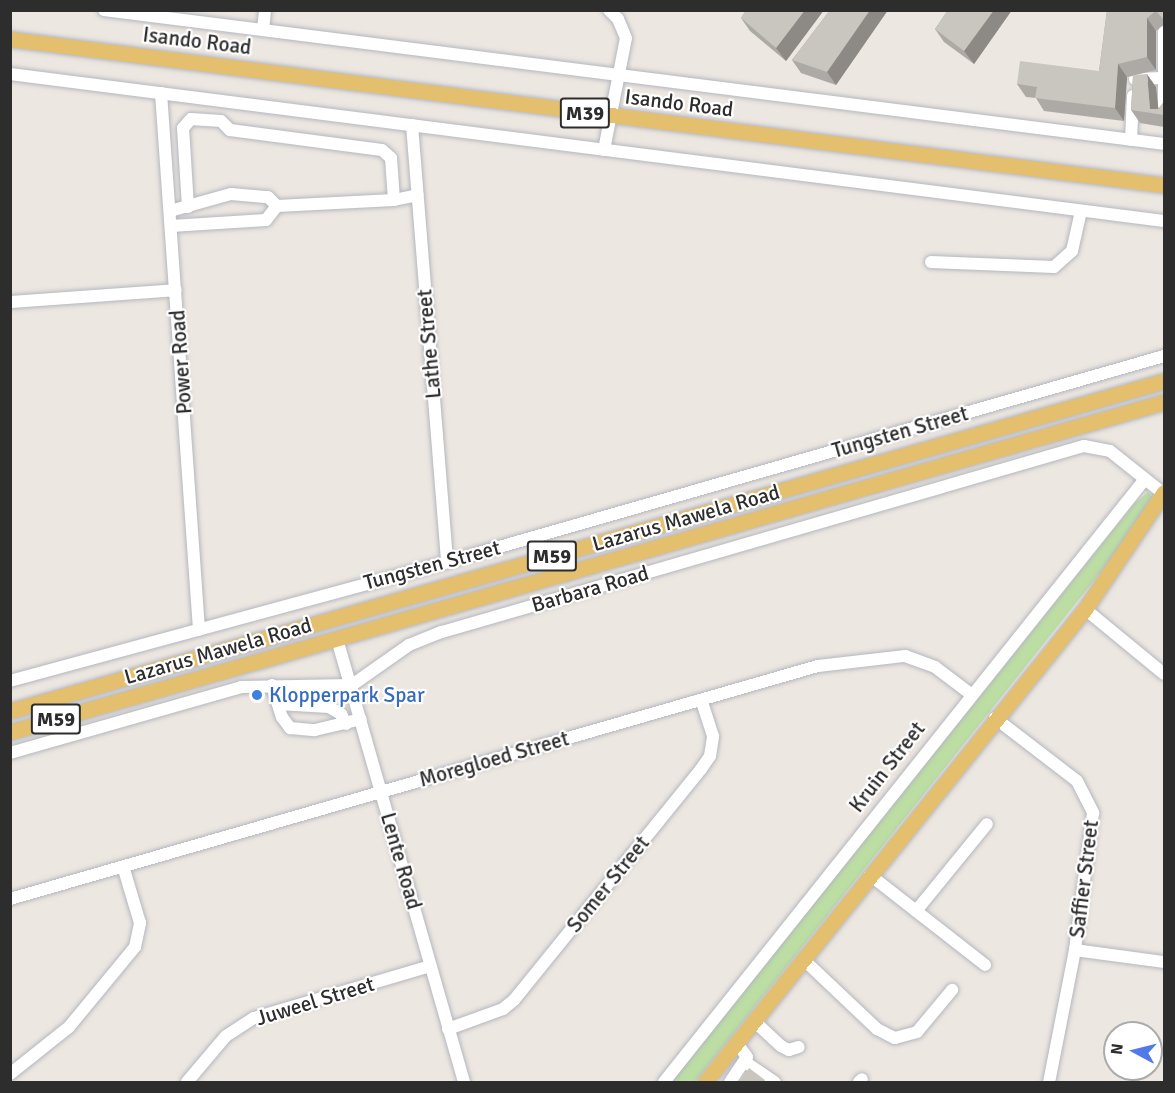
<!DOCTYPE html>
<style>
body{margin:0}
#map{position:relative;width:1175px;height:1093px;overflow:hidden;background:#ede7e1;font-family:Signika,sans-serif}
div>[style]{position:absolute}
.green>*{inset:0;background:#bcdea3}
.roads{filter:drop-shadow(0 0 2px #b4b7bf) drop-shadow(0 0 2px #b4b7bf)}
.minor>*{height:12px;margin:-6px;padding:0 6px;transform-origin:6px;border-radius:6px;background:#fff}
.major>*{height:15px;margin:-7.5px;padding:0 7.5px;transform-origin:7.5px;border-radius:7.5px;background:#e4bf6e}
.wall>*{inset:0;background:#ada9a4}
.shaded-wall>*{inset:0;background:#8d8a86}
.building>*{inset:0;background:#c9c5bf}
.dots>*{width:16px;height:16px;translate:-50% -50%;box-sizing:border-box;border:3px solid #fff;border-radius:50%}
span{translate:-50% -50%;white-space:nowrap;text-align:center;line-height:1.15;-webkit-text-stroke:4.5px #fff;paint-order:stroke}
.shield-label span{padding:2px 4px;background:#fff;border:2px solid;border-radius:4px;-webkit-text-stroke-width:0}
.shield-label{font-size:20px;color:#2d2d2d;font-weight:700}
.street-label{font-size:21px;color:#2d2d2d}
.shop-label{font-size:21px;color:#366cbe}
.left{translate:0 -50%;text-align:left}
.frame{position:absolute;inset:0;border:12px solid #2d2d2d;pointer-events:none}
.north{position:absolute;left:1103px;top:1021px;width:60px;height:60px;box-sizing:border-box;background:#fff;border:2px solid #ababab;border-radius:50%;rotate:277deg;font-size:16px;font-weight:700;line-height:24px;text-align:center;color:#2d2d2d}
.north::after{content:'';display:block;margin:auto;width:21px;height:27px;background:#517ae9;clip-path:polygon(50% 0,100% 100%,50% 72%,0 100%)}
</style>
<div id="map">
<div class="green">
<div style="clip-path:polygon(1148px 492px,1153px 498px,1127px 539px,695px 1082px,671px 1082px,1134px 504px)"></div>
</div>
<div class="roads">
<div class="minor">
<div style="left:104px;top:10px;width:1068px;rotate:7.2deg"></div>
<div style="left:263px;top:30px;width:20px;rotate:-84deg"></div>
<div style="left:1164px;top:32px;width:83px;rotate:90deg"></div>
<div style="left:10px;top:74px;width:1163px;rotate:7.26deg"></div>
<div style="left:1135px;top:79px;width:27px;rotate:-2deg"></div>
<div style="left:161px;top:93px;width:538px;rotate:85.95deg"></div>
<div style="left:412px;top:125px;width:438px;rotate:85.4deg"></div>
<div style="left:1131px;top:140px;width:44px;rotate:-87.4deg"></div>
<div style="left:604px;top:150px;width:114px;rotate:-78.9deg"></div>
<div style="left:626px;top:38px;width:21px;rotate:-113deg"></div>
<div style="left:618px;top:19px;width:13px;rotate:-135deg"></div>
<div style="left:188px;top:207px;width:79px;rotate:-93.6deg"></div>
<div style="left:183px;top:128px;width:12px;rotate:-48deg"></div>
<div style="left:191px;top:119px;width:30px;rotate:4deg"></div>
<div style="left:221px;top:121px;width:13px;rotate:45deg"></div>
<div style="left:230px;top:130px;width:153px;rotate:7.5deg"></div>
<div style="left:382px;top:150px;width:12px;rotate:42deg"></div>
<div style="left:391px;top:158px;width:42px;rotate:85.9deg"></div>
<div style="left:170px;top:211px;width:63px;rotate:-15.6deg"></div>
<div style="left:231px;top:194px;width:37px;rotate:5deg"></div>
<div style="left:268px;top:197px;width:13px;rotate:45deg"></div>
<div style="left:277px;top:206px;width:117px;rotate:-2.9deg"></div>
<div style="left:394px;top:200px;width:24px;rotate:-12deg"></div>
<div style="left:171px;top:226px;width:95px;rotate:-3.6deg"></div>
<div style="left:266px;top:220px;width:18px;rotate:-52deg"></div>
<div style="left:931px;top:262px;width:123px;rotate:2.3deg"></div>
<div style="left:1054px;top:267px;width:24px;rotate:-42deg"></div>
<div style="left:1072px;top:251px;width:41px;rotate:-77.3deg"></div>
<div style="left:10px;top:302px;width:166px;rotate:-4.1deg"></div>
<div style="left:1085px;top:609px;width:102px;rotate:39.4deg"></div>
<div style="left:337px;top:639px;width:461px;rotate:74deg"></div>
<div style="left:10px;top:681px;width:453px;rotate:-15.2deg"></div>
<div style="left:447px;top:562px;width:746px;rotate:-16.03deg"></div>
<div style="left:272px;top:685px;width:34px;rotate:73deg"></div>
<div style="left:282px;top:717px;width:14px;rotate:54deg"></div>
<div style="left:290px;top:728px;width:25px;rotate:5deg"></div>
<div style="left:315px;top:730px;width:47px;rotate:-13.4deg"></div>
<div style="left:278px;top:704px;width:51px;rotate:3.4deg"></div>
<div style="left:329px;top:707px;width:14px;rotate:30deg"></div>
<div style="left:341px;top:714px;width:11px;rotate:63deg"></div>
<div style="left:995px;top:718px;width:103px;rotate:37.5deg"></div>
<div style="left:1077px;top:781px;width:36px;rotate:63deg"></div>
<div style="left:1093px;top:813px;width:138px;rotate:97.5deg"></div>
<div style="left:1075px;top:950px;width:135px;rotate:101.1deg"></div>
<div style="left:10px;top:753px;width:240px;rotate:-15.9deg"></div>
<div style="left:241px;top:687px;width:111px;rotate:-1deg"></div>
<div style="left:352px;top:685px;width:70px;rotate:-35.1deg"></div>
<div style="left:409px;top:645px;width:35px;rotate:-22deg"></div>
<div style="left:442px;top:632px;width:668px;rotate:-16.16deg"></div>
<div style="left:1084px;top:446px;width:26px;rotate:11deg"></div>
<div style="left:1110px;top:451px;width:69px;rotate:38.5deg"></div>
<div style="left:870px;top:875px;width:146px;rotate:38deg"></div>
<div style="left:10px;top:899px;width:841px;rotate:-16.09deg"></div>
<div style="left:818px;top:666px;width:88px;rotate:-6.6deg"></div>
<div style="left:905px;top:656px;width:32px;rotate:20deg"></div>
<div style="left:935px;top:667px;width:46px;rotate:37.1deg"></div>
<div style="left:916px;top:911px;width:112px;rotate:-50.8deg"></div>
<div style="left:1075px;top:950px;width:90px;rotate:7.7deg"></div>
<div style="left:803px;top:959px;width:102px;rotate:43.4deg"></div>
<div style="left:877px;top:1029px;width:20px;rotate:27deg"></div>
<div style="left:895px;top:1038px;width:23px;rotate:-15deg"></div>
<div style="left:917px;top:1032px;width:55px;rotate:-50.2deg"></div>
<div style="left:754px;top:1021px;width:37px;rotate:43deg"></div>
<div style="left:781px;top:1046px;width:9px;rotate:27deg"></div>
<div style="left:789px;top:1050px;width:10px;rotate:-17deg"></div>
<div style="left:448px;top:1029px;width:59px;rotate:-20deg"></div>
<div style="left:503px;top:1009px;width:14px;rotate:-39deg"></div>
<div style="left:514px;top:1000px;width:297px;rotate:-51deg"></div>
<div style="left:701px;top:769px;width:16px;rotate:-55deg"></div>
<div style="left:710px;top:756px;width:20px;rotate:-81deg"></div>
<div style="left:713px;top:736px;width:38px;rotate:-108deg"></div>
<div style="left:745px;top:1062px;width:36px;rotate:34deg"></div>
<div style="left:10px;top:1074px;width:75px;rotate:-38.5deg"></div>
<div style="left:69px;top:1027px;width:104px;rotate:-50.5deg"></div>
<div style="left:135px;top:947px;width:25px;rotate:-78deg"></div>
<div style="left:140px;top:923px;width:59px;rotate:-106.6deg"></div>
<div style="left:187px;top:1082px;width:60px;rotate:-49.7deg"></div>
<div style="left:226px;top:1036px;width:33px;rotate:-33deg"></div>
<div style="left:254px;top:1018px;width:184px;rotate:-16.4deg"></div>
<div style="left:664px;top:1082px;width:771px;rotate:-51.42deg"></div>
<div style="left:730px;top:1082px;width:30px;rotate:-56deg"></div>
<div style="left:747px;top:1057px;width:17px;rotate:-126deg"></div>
<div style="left:859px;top:1082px;width:4px;rotate:-45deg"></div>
</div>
<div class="major">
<div style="left:10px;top:39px;width:1163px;rotate:7.21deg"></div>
<div style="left:10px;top:711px;width:1200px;rotate:-15.96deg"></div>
<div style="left:10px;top:732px;width:1200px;rotate:-15.96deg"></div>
<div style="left:705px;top:1082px;width:607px;rotate:-51.22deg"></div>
<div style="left:1085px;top:609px;width:141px;rotate:-56deg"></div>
</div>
</div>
<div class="wall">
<div style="clip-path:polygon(746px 10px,824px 10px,786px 61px,750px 31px,741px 18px)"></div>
<div style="clip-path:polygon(830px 10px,888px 10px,836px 85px,801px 73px,792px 60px)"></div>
<div style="clip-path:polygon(948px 10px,1012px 10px,974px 64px,944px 42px,935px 29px)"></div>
<div style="clip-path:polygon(evenodd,1107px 10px,1164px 10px,1164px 127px,1140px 123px,1131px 110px,1133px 76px,1127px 77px,1124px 121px,1044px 111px,1036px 98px,1026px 97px,1017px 84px,1099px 71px,1107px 10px,1163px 25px,1163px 103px,1158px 109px,1156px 87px,1136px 75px,1156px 70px,1156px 31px,1163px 25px)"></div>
</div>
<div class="shaded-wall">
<div style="clip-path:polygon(805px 10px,824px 10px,786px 61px,776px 48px)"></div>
<div style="clip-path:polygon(870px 10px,888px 10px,836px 85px,827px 72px)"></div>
<div style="clip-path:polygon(994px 10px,1012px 10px,974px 64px,964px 51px)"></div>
<div style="clip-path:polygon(1147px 18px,1156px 31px,1156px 70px,1147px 57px)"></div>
<div style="clip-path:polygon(1118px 64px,1127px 77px,1124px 121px,1115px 108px)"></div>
<div style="clip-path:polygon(1147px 74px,1156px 87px,1159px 114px,1150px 109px)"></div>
</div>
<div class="building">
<div style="clip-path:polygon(746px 10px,805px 10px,776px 48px,741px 18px)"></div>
<div style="clip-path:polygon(830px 10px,870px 10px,827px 72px,792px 60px)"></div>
<div style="clip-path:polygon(948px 10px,994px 10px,964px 51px,935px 29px)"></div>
<div style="clip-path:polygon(1107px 10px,1164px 10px,1164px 115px,1131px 110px,1133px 75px,1147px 74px,1150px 109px,1159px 109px,1163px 103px,1163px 19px,1156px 11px,1147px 18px,1147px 57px,1118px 64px,1115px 108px,1035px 98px,1037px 87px,1017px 84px,1020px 61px,1099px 71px)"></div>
<div style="clip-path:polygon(749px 1068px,765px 1080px,763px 1083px,738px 1083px)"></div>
</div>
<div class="dots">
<div style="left:257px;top:695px;background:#3f7fe0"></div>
</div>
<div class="shield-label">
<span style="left:585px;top:113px">M39</span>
<span style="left:552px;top:556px">M59</span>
<span style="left:56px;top:719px">M59</span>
</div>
<div class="street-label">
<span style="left:197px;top:41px;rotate:7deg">Isando Road</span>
<span style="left:679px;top:103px;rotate:7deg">Isando Road</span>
<span style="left:429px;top:344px;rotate:-95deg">Lathe Street</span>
<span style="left:181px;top:362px;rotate:-94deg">Power Road</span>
<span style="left:900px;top:432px;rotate:-16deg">Tungsten Street</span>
<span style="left:686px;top:518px;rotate:-16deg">Lazarus Mawela Road</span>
<span style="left:432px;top:565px;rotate:-15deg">Tungsten Street</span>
<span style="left:590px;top:589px;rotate:-16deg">Barbara Road</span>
<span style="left:218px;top:651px;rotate:-16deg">Lazarus Mawela Road</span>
<span style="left:494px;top:759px;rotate:-16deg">Moregloed Street</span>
<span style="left:887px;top:767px;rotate:-52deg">Kruin Street</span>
<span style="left:401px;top:861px;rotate:74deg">Lente Road</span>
<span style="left:1084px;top:879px;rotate:-83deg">Saffier Street</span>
<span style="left:608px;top:884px;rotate:-51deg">Somer Street</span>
<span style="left:315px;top:1001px;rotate:-17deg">Juweel Street</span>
</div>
<div class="shop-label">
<span class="left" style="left:269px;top:695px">Klopperpark Spar</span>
</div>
<div class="frame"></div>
<div class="north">N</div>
</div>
